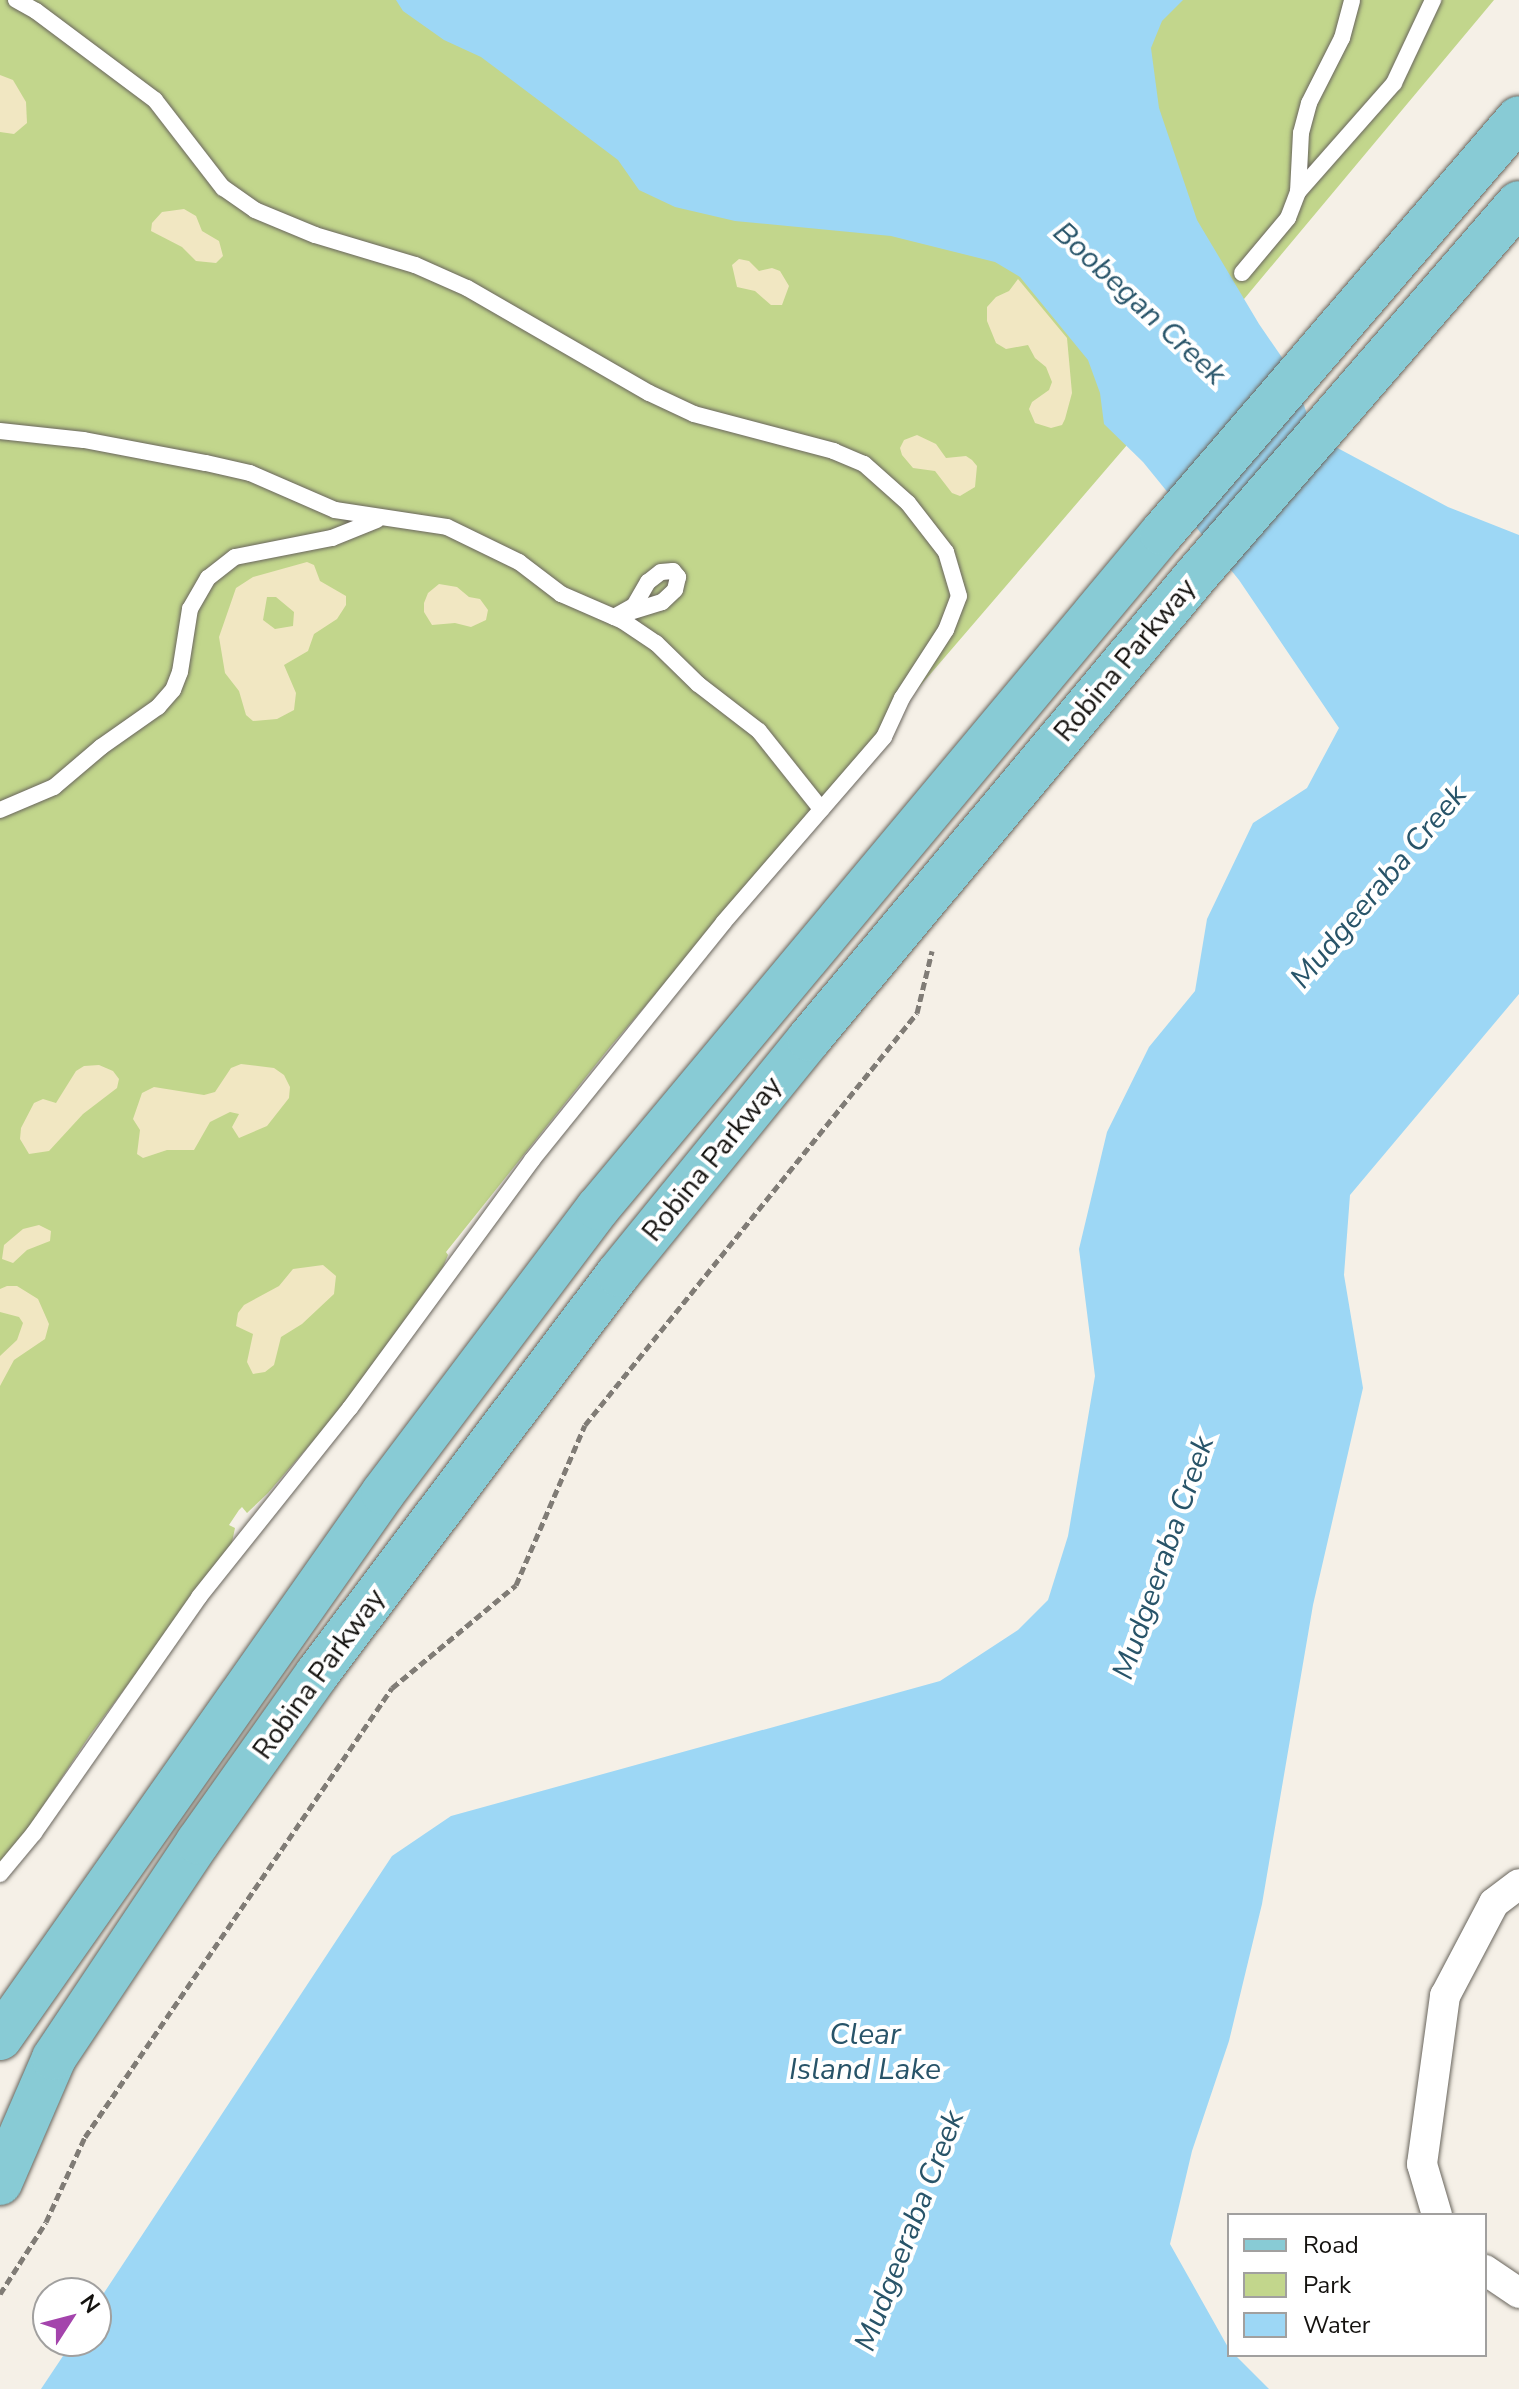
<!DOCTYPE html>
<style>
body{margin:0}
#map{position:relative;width:1519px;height:2389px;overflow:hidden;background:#f5f0e7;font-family:"Nunito Sans",sans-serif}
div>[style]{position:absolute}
.green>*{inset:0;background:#c2d68c}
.sand>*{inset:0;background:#f1e7c2}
.water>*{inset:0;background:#9dd7f5}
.path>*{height:5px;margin-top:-2.5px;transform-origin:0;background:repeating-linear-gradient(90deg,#807c76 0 8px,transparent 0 12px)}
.roads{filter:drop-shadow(0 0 2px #69655d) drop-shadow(0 0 2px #69655d)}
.lane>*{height:16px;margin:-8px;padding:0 8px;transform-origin:8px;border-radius:8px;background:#fff}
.street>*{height:30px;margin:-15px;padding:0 15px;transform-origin:15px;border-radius:15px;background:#fff}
.primary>*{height:44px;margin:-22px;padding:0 22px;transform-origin:22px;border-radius:22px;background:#88cbd5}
span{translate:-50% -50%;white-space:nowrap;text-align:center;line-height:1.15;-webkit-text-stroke:8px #fff;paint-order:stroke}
.street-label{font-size:28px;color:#14120f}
.water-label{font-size:30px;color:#285469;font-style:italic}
.legend{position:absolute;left:1227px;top:2213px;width:260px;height:144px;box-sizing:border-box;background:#fff;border:2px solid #a1a09f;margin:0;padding:10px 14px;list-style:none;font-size:24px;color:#14120f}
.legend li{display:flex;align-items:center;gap:16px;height:40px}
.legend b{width:40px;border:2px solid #a1a09f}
.north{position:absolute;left:32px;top:2277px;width:80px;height:80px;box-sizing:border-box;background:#fff;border:2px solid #a1a09f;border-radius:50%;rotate:54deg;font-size:22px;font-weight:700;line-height:32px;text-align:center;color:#14120f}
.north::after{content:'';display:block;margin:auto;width:28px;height:36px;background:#a444ac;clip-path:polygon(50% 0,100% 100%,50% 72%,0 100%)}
</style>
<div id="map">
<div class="green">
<div style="clip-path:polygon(0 0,1494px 0,1219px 329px,1127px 445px,610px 1047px,446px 1252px,448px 1255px,443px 1267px,333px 1418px,268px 1493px,247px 1513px,242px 1507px,239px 1510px,229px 1525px,235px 1528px,231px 1547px,90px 1735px,0 1871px)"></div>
</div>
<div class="sand">
<div style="clip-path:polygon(0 75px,13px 80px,26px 102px,27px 123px,14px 134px,0 132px)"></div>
<div style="clip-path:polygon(184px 209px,196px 216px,202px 231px,219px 241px,223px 256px,216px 263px,196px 261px,182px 247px,151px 231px,152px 223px,162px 212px)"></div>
<div style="clip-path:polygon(739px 259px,749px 261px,759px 271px,772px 268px,780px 271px,789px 286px,782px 305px,771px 305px,755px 291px,737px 287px,732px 265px)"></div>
<div style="clip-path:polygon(1018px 279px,1067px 338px,1072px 393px,1065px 419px,1062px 425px,1051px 428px,1035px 423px,1029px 409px,1032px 402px,1049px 390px,1052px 382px,1046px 367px,1035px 358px,1028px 345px,1006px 349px,996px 343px,987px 321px,987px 307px,996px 297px,1009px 291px)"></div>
<div style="clip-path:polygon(917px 435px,936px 444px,946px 458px,966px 456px,972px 460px,977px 466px,975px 487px,960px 496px,952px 493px,935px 471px,913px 468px,902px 455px,900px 448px,904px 440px)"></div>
<div style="clip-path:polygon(evenodd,307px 562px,314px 565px,320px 581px,346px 596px,346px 605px,337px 619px,314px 634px,308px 651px,284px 665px,296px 693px,294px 710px,277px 719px,253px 721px,246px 715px,239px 691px,225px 673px,219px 637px,236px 588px,253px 577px,307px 562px,267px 597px,276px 597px,294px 612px,293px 626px,275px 629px,263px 620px,267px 597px)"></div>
<div style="clip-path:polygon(439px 584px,457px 587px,469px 597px,480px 599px,488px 610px,486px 620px,471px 627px,455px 623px,432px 625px,424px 612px,424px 603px,428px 593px)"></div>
<div style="clip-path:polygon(241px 1064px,274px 1068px,284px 1075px,290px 1087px,289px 1098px,267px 1126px,239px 1138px,232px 1127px,239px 1114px,230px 1112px,210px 1122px,194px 1150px,167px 1150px,143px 1158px,137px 1154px,140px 1130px,133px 1119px,142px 1093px,154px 1087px,204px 1095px,215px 1092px,231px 1068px)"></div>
<div style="clip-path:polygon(99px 1065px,113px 1071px,119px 1079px,117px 1088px,83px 1114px,49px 1151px,29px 1154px,20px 1139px,21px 1128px,34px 1103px,43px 1099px,56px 1103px,76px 1071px,84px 1066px)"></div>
<div style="clip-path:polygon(39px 1225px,51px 1231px,50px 1241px,27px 1250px,13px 1263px,2px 1259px,4px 1245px,23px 1229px)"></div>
<div style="clip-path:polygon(323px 1265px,336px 1276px,334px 1294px,302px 1324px,281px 1337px,274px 1365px,265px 1372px,253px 1374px,247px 1362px,253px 1334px,236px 1326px,238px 1313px,244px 1305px,279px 1286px,293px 1269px)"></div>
<div style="clip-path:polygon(7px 1286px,17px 1286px,38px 1299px,49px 1324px,45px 1339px,14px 1360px,0 1386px,0 1356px,17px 1340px,23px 1323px,19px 1317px,0 1312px,0 1289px)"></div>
</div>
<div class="water">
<div style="clip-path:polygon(396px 0,1183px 0,1162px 21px,1151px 48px,1159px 108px,1197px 220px,1259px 324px,1292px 372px,1315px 436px,1448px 507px,1519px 535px,1519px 994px,1350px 1195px,1344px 1275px,1363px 1388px,1313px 1605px,1262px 1904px,1229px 2041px,1192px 2151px,1170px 2244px,1229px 2349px,1229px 2355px,1235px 2355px,1269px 2389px,41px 2389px,73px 2341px,96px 2341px,96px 2305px,392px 1856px,451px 1816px,940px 1681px,1018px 1630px,1048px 1600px,1068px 1536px,1095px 1376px,1079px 1249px,1107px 1132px,1149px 1047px,1195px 991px,1207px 919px,1253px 823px,1307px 788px,1339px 728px,1239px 580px,1143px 462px,1104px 424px,1100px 393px,1088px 360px,1020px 277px,995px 262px,891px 236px,735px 221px,675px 207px,639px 190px,618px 160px,481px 57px,444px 40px,403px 11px)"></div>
</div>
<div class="path">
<div style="left:0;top:2294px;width:85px;rotate:-57.4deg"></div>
<div style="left:46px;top:2222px;width:94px;rotate:-65.4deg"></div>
<div style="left:85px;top:2137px;width:544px;rotate:-55.64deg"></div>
<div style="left:392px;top:1688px;width:161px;rotate:-39.7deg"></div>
<div style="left:516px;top:1585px;width:174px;rotate:-66.7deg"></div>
<div style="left:585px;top:1425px;width:529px;rotate:-51.14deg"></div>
<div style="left:917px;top:1013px;width:64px;rotate:-76.4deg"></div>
</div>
<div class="roads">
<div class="lane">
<div style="left:1298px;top:192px;width:59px;rotate:-87.1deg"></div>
<div style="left:1301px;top:133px;width:31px;rotate:-75deg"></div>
<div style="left:1309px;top:103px;width:73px;rotate:-63.1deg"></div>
<div style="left:1342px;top:38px;width:39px;rotate:-75deg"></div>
<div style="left:1242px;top:273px;width:72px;rotate:-50.1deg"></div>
<div style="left:1288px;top:218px;width:28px;rotate:-69deg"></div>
<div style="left:1298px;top:192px;width:145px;rotate:-48.6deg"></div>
<div style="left:1394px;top:83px;width:92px;rotate:-64.8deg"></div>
<div style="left:0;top:431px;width:84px;rotate:6.1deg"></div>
<div style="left:84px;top:440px;width:124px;rotate:10.7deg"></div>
<div style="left:206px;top:463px;width:45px;rotate:12.8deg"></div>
<div style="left:250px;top:473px;width:93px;rotate:23.5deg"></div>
<div style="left:335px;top:510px;width:113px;rotate:8.6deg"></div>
<div style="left:447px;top:527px;width:80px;rotate:25.9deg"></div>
<div style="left:519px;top:562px;width:53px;rotate:37.3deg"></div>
<div style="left:561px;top:594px;width:68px;rotate:23.5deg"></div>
<div style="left:623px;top:621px;width:40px;rotate:34deg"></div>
<div style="left:656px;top:643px;width:59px;rotate:44.3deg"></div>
<div style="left:698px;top:684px;width:77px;rotate:37.6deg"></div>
<div style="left:759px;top:731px;width:100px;rotate:51.5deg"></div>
<div style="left:673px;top:571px;width:8px;rotate:50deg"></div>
<div style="left:678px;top:577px;width:13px;rotate:103deg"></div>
<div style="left:675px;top:590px;width:18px;rotate:137deg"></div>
<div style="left:662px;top:602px;width:50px;rotate:162.6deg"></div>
<div style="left:614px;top:617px;width:23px;rotate:-29deg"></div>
<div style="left:634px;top:606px;width:28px;rotate:-60deg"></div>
<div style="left:648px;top:582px;width:16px;rotate:-38deg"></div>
<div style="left:661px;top:572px;width:12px;rotate:-5deg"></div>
<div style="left:0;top:810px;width:59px;rotate:-23.1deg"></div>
<div style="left:54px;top:787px;width:62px;rotate:-40.4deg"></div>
<div style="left:101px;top:747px;width:70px;rotate:-35.1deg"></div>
<div style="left:158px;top:707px;width:23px;rotate:-49deg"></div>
<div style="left:173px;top:690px;width:19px;rotate:-69deg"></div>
<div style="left:180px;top:672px;width:64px;rotate:-81deg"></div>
<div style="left:190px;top:609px;width:36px;rotate:-60deg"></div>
<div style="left:208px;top:578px;width:34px;rotate:-38deg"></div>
<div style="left:235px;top:557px;width:99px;rotate:-11.1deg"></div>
<div style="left:332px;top:538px;width:48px;rotate:-21.8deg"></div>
<div style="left:0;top:1874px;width:53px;rotate:-50.3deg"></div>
<div style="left:34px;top:1833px;width:288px;rotate:-55deg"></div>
<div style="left:199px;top:1597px;width:242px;rotate:-51.4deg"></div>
<div style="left:350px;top:1408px;width:308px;rotate:-53.7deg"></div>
<div style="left:532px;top:1160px;width:304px;rotate:-51.1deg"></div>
<div style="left:723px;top:923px;width:246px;rotate:-49.1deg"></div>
<div style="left:884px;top:737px;width:43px;rotate:-65.2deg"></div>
<div style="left:902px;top:698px;width:81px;rotate:-57.1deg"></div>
<div style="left:946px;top:630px;width:36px;rotate:-69deg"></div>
<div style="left:959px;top:596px;width:46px;rotate:-106.5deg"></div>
<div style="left:946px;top:552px;width:62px;rotate:-127.8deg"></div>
<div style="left:908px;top:503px;width:59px;rotate:-138.4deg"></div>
<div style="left:864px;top:464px;width:33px;rotate:-157deg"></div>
<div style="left:834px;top:451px;width:145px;rotate:-165.2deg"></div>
<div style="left:694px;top:414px;width:50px;rotate:-155deg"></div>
<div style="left:649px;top:393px;width:210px;rotate:-150deg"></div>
<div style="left:467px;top:288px;width:57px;rotate:-156.1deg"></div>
<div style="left:415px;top:265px;width:104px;rotate:-163.3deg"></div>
<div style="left:315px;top:235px;width:65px;rotate:-157.4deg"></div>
<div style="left:255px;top:210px;width:39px;rotate:-145deg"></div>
<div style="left:223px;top:188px;width:111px;rotate:-127.7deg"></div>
<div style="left:155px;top:100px;width:149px;rotate:-143.2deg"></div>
<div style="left:36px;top:11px;width:23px;rotate:-151deg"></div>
</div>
<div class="street">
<div style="left:1437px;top:2215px;width:53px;rotate:-106.4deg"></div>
<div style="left:1422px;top:2164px;width:170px;rotate:-82.2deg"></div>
<div style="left:1445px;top:1996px;width:105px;rotate:-62.2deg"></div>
<div style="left:1494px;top:1903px;width:31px;rotate:-37deg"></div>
<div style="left:1485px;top:2270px;width:41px;rotate:34.1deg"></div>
</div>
<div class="primary">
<div style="left:0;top:2038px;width:666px;rotate:-54.9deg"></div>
<div style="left:383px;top:1493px;width:357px;rotate:-53deg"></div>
<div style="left:598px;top:1208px;width:880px;rotate:-50.12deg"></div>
<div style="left:1162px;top:533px;width:547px;rotate:-49.3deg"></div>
<div style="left:0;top:2183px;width:136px;rotate:-66.6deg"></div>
<div style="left:54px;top:2058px;width:260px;rotate:-56.3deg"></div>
<div style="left:198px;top:1842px;width:206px;rotate:-54.7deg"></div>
<div style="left:317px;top:1674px;width:501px;rotate:-53.04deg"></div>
<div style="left:618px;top:1274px;width:303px;rotate:-50.9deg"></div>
<div style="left:809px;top:1039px;width:601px;rotate:-50.13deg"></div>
<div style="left:1194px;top:578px;width:496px;rotate:-49.1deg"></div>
</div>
</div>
<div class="street-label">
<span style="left:1125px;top:660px;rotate:-50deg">Robina Parkway</span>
<span style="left:712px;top:1159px;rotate:-51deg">Robina Parkway</span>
<span style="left:319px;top:1674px;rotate:-54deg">Robina Parkway</span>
</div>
<div class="water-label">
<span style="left:1139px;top:304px;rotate:43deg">Boobegan Creek</span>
<span style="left:1379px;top:887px;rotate:-50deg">Mudgeeraba Creek</span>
<span style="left:1164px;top:1558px;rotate:-71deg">Mudgeeraba Creek</span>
<span style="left:865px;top:2052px">Clear<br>Island Lake</span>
<span style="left:910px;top:2231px;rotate:-69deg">Mudgeeraba Creek</span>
</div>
<ul class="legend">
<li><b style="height:10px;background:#88cbd5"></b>Road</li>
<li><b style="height:22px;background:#c2d68c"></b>Park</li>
<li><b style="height:22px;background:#9dd7f5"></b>Water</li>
</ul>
<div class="north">N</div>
</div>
